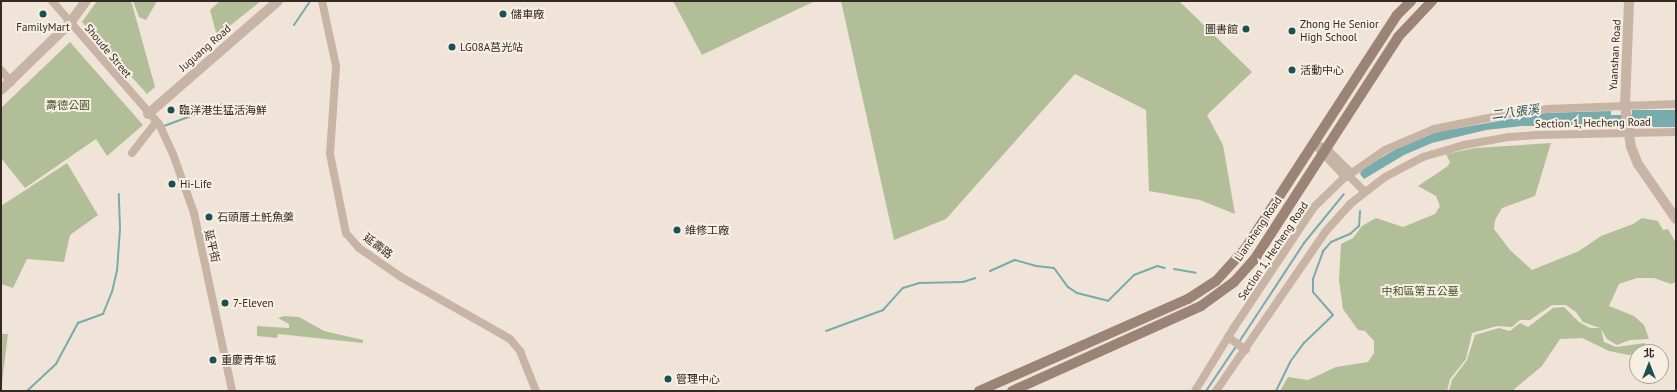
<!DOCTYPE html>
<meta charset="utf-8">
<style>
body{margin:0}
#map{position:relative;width:1677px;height:392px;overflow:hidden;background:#f0e4d8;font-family:"PT Sans","Noto Sans TC",sans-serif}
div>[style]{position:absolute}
.green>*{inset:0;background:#b2be98}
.water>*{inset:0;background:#78abac;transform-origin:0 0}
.stream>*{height:2px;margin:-1px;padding:0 1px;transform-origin:1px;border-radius:1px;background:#78abac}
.canal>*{height:8px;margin:-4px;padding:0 4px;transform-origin:4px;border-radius:4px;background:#78abac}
.minor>*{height:8px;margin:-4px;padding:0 4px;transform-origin:4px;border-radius:4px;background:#c8b4a4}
.tertiary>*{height:10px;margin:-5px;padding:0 5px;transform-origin:5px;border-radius:5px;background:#c8b4a4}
.secondary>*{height:10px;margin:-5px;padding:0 5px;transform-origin:5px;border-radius:5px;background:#9b8376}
.dots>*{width:11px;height:11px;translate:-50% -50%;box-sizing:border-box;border:2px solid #f8efe4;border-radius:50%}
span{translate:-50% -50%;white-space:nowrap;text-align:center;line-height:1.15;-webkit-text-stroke:4px #f8efe4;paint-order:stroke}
.poi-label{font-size:11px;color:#332a26}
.left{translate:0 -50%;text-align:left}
.right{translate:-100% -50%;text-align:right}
.street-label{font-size:11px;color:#332a26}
.park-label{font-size:11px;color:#43512a}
.water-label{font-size:12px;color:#1d5053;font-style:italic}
.frame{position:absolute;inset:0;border:2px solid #332a26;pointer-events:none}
.north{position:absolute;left:1629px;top:344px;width:40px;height:40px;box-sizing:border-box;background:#f8efe4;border:1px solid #a9a098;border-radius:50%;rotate:0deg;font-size:11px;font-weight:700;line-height:16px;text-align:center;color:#332a26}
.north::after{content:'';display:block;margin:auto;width:14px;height:18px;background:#1d5053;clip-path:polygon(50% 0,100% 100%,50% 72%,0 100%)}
</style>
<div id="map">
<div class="green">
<div style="clip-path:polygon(97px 1px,130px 1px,132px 4px,155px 87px,147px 94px,82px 22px)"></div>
<div style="clip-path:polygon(133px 1px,157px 1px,146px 20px,139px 17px)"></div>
<div style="clip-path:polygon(220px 1px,261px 1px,217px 36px,210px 10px)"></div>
<div style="clip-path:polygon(673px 1px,815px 1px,702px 55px)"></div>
<div style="clip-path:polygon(841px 1px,1179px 1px,1252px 72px,1207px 115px,1223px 145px,1235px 214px,1200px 200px,1149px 191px,1146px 110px,1075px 74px,946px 219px,894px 240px)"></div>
<div style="clip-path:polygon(70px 42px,143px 125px,107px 156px,96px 139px,25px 188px,1px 158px,1px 108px)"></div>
<div style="clip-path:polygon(1551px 143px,1535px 196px,1502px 208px,1495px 220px,1494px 229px,1510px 250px,1532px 270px,1579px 251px,1601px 236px,1633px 224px,1642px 218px,1658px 221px,1663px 230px,1668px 229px,1676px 243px,1676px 282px,1671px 284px,1654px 278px,1637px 278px,1619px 284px,1609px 306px,1634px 316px,1644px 325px,1649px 339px,1630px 340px,1617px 345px,1607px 339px,1601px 329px,1604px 342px,1616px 347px,1645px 343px,1646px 351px,1629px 355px,1609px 351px,1582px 338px,1560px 339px,1542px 366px,1512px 391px,1449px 391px,1452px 380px,1467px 360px,1475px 335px,1499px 328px,1510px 331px,1520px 323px,1528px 327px,1553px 308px,1564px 307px,1579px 322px,1590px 328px,1600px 328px,1583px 322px,1576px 312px,1566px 305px,1552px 305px,1530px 320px,1520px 320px,1512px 327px,1497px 326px,1472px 333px,1466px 359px,1450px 379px,1447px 391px,1280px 391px,1288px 377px,1308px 380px,1336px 367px,1368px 362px,1374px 353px,1374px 341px,1365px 331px,1358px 330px,1343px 309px,1339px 280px,1341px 244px,1353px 238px,1362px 226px,1376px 218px,1403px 227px,1435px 214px,1440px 206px,1436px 196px,1418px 186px,1448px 166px,1450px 162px,1446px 154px,1475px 148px)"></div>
<div style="clip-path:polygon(67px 163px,98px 215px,70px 235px,64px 262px,27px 259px,13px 288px,1px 284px,1px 206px)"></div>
<div style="clip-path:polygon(284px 316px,299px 317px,324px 331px,363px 340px,363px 343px,278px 334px,277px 338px,257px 336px,257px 326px,289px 328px,289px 324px,278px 318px)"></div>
<div style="clip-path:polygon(1px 334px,8px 334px,1px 391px)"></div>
</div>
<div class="water">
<div style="left:1676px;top:110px;width:17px;height:44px;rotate:90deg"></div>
<div style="clip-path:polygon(1611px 111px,1611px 125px,1522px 126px,1486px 130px,1432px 143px,1404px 155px,1364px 179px,1360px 174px,1362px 169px,1398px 148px,1436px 132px,1545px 113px)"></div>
</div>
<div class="stream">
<div style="left:294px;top:25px;width:29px;rotate:-56deg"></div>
<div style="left:164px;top:126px;width:63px;rotate:-20.4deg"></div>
<div style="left:1174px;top:269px;width:22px;rotate:10deg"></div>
<div style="left:990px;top:271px;width:27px;rotate:-24deg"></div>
<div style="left:1015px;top:260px;width:22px;rotate:16deg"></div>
<div style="left:1036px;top:266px;width:18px;rotate:6deg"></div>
<div style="left:1054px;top:268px;width:24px;rotate:54deg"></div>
<div style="left:1068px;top:287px;width:11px;rotate:34deg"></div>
<div style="left:1077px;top:293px;width:32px;rotate:14deg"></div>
<div style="left:1108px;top:301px;width:37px;rotate:-45deg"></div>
<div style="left:1134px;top:275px;width:25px;rotate:-21deg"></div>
<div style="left:1157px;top:266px;width:8px;rotate:14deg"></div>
<div style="left:826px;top:331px;width:61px;rotate:-20.2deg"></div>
<div style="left:883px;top:310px;width:30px;rotate:-48deg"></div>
<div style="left:903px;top:288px;width:17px;rotate:-17deg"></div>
<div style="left:919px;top:283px;width:44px;rotate:-1.3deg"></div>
<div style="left:963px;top:282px;width:13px;rotate:-18deg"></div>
<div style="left:1239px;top:342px;width:118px;rotate:-56.7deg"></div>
<div style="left:1304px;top:243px;width:63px;rotate:-50.8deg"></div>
<div style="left:27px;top:391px;width:40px;rotate:-43deg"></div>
<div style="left:56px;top:364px;width:47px;rotate:-61.8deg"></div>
<div style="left:78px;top:323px;width:27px;rotate:-20deg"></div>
<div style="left:103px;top:314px;width:24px;rotate:-68deg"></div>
<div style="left:112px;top:292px;width:22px;rotate:-77deg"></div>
<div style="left:117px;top:271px;width:42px;rotate:-85.9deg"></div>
<div style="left:120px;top:229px;width:35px;rotate:-92deg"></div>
<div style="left:1206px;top:391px;width:55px;rotate:-56deg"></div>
<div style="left:1276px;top:391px;width:32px;rotate:-64deg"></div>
<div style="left:1290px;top:362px;width:24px;rotate:-54deg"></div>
<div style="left:1304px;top:343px;width:40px;rotate:-44deg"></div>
<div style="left:1333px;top:315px;width:30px;rotate:-131deg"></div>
<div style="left:1313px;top:292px;width:13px;rotate:-90deg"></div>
<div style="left:1313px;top:279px;width:30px;rotate:-70deg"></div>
<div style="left:1323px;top:251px;width:12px;rotate:-48deg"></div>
<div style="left:1331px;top:242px;width:21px;rotate:-23deg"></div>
<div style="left:1350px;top:234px;width:12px;rotate:-42deg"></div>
<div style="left:1359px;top:226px;width:15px;rotate:-86deg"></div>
</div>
<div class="canal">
<div style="left:1613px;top:119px;width:19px"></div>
</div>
<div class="minor">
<div style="left:52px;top:1px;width:163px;rotate:49deg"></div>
<div style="left:159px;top:124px;width:33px;rotate:65deg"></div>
<div style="left:173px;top:154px;width:63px;rotate:70.4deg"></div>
<div style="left:194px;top:213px;width:182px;rotate:77.9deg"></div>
<div style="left:322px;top:1px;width:66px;rotate:77.8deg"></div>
<div style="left:336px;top:66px;width:88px;rotate:93.9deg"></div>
<div style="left:330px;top:154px;width:81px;rotate:78.6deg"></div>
<div style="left:346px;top:233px;width:20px;rotate:49deg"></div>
<div style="left:359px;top:248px;width:51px;rotate:34.6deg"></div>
<div style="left:401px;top:277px;width:125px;rotate:29.6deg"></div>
<div style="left:510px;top:339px;width:16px;rotate:50deg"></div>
<div style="left:520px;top:351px;width:43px;rotate:68.2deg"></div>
<div style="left:1px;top:70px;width:16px;rotate:50deg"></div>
<div style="left:1315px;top:144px;width:12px;rotate:20deg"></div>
<div style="left:1326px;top:148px;width:31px;rotate:45deg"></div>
<div style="left:1348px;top:170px;width:5px;rotate:90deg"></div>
<div style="left:1319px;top:149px;width:34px;rotate:47deg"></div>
<div style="left:1342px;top:174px;width:6px;rotate:9deg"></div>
<div style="left:132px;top:153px;width:39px;rotate:-52deg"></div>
<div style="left:1348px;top:175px;width:24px;rotate:45deg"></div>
<div style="left:1228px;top:337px;width:22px;rotate:36deg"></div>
<div style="left:1195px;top:391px;width:73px;rotate:-58.5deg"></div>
<div style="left:1233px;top:329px;width:146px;rotate:-56.4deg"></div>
<div style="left:1314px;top:207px;width:40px;rotate:-44deg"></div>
<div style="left:1343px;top:179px;width:51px;rotate:-34.6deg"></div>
<div style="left:1385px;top:150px;width:53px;rotate:-23.2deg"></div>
<div style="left:1434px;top:129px;width:76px;rotate:-11.5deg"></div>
<div style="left:1508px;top:114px;width:39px;rotate:-7deg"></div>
<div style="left:1547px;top:109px;width:129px;rotate:-2.2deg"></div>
<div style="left:1216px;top:391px;width:194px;rotate:-55.5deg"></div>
<div style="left:1326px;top:231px;width:36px;rotate:-48deg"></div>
<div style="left:1350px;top:204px;width:44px;rotate:-37.6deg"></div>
<div style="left:1385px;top:177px;width:43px;rotate:-27.8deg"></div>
<div style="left:1423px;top:157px;width:43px;rotate:-16.3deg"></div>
<div style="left:1464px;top:145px;width:46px;rotate:-10.1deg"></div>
<div style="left:1509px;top:137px;width:28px;rotate:-4deg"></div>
<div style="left:1537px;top:135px;width:139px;rotate:-1.2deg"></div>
</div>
<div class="tertiary">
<div style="left:1629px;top:1px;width:105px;rotate:92.2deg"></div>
<div style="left:1625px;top:106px;width:41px;rotate:81.7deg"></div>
<div style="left:1631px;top:147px;width:18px;rotate:68deg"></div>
<div style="left:1638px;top:164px;width:67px;rotate:55.4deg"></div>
<div style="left:1px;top:90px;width:96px;rotate:-44.2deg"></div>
<div style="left:70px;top:23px;width:27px;rotate:-54deg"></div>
<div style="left:148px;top:114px;width:172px;rotate:-41deg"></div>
</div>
<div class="secondary">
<div style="left:979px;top:391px;width:228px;rotate:-23.8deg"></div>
<div style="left:1188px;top:299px;width:33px;rotate:-33deg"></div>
<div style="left:1216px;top:281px;width:43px;rotate:-47.8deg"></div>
<div style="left:1245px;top:249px;width:279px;rotate:-57deg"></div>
<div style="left:1397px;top:15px;width:20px;rotate:-45deg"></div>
<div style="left:1012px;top:391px;width:207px;rotate:-24.2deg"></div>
<div style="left:1201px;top:306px;width:41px;rotate:-36deg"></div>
<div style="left:1234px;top:282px;width:30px;rotate:-48deg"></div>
<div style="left:1254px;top:260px;width:265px;rotate:-57.1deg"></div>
<div style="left:1398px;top:37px;width:50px;rotate:-46.6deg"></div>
</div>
<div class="dots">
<div style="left:43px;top:14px;background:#1d5053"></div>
<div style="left:503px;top:14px;background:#1d5053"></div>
<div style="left:1246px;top:29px;background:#1d5053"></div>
<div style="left:1292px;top:31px;background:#1d5053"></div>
<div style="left:452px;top:47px;background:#1d5053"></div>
<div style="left:1292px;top:70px;background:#1d5053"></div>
<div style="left:171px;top:110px;background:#1d5053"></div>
<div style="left:172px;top:184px;background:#1d5053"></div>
<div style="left:209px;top:217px;background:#1d5053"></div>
<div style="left:677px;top:230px;background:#1d5053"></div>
<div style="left:225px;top:303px;background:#1d5053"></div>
<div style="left:213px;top:360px;background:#1d5053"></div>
<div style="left:668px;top:379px;background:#1d5053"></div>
</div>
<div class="poi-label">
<span class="left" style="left:511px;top:14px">儲車廠</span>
<span class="left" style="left:1300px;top:31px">Zhong He Senior<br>High School</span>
<span style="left:43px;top:27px">FamilyMart</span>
<span class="right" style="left:1238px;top:29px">圖書館</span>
<span class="left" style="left:460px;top:47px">LG08A莒光站</span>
<span class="left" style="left:1300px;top:70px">活動中心</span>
<span class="left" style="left:179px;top:110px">臨洋港生猛活海鮮</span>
<span class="left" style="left:180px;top:184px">Hi-Life</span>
<span class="left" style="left:217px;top:217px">石頭厝土魠魚羹</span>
<span class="left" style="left:685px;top:230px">維修工廠</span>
<span class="left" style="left:233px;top:303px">7-Eleven</span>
<span class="left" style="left:221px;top:360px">重慶青年城</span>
<span class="left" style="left:676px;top:379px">管理中心</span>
</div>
<div class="street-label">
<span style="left:205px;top:48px;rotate:-41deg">Juguang Road</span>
<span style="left:108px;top:51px;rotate:50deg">Shoude Street</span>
<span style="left:1615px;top:55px;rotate:-87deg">Yuanshan Road</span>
<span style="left:1593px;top:123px;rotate:-1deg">Section 1, Hecheng Road</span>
<span style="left:1258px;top:229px;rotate:-56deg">Liancheng Road</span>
<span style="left:212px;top:246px;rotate:77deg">延平街</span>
<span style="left:378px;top:246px;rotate:37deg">延壽路</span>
<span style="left:1273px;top:251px;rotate:-56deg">Section 1, Hecheng Road</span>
</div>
<div class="park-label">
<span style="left:68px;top:105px">壽德公園</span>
<span style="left:1420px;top:291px">中和區第五公墓</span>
</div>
<div class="water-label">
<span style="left:1515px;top:112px;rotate:-7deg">二八張溪</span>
</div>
<div class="frame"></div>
<div class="north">北</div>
</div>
